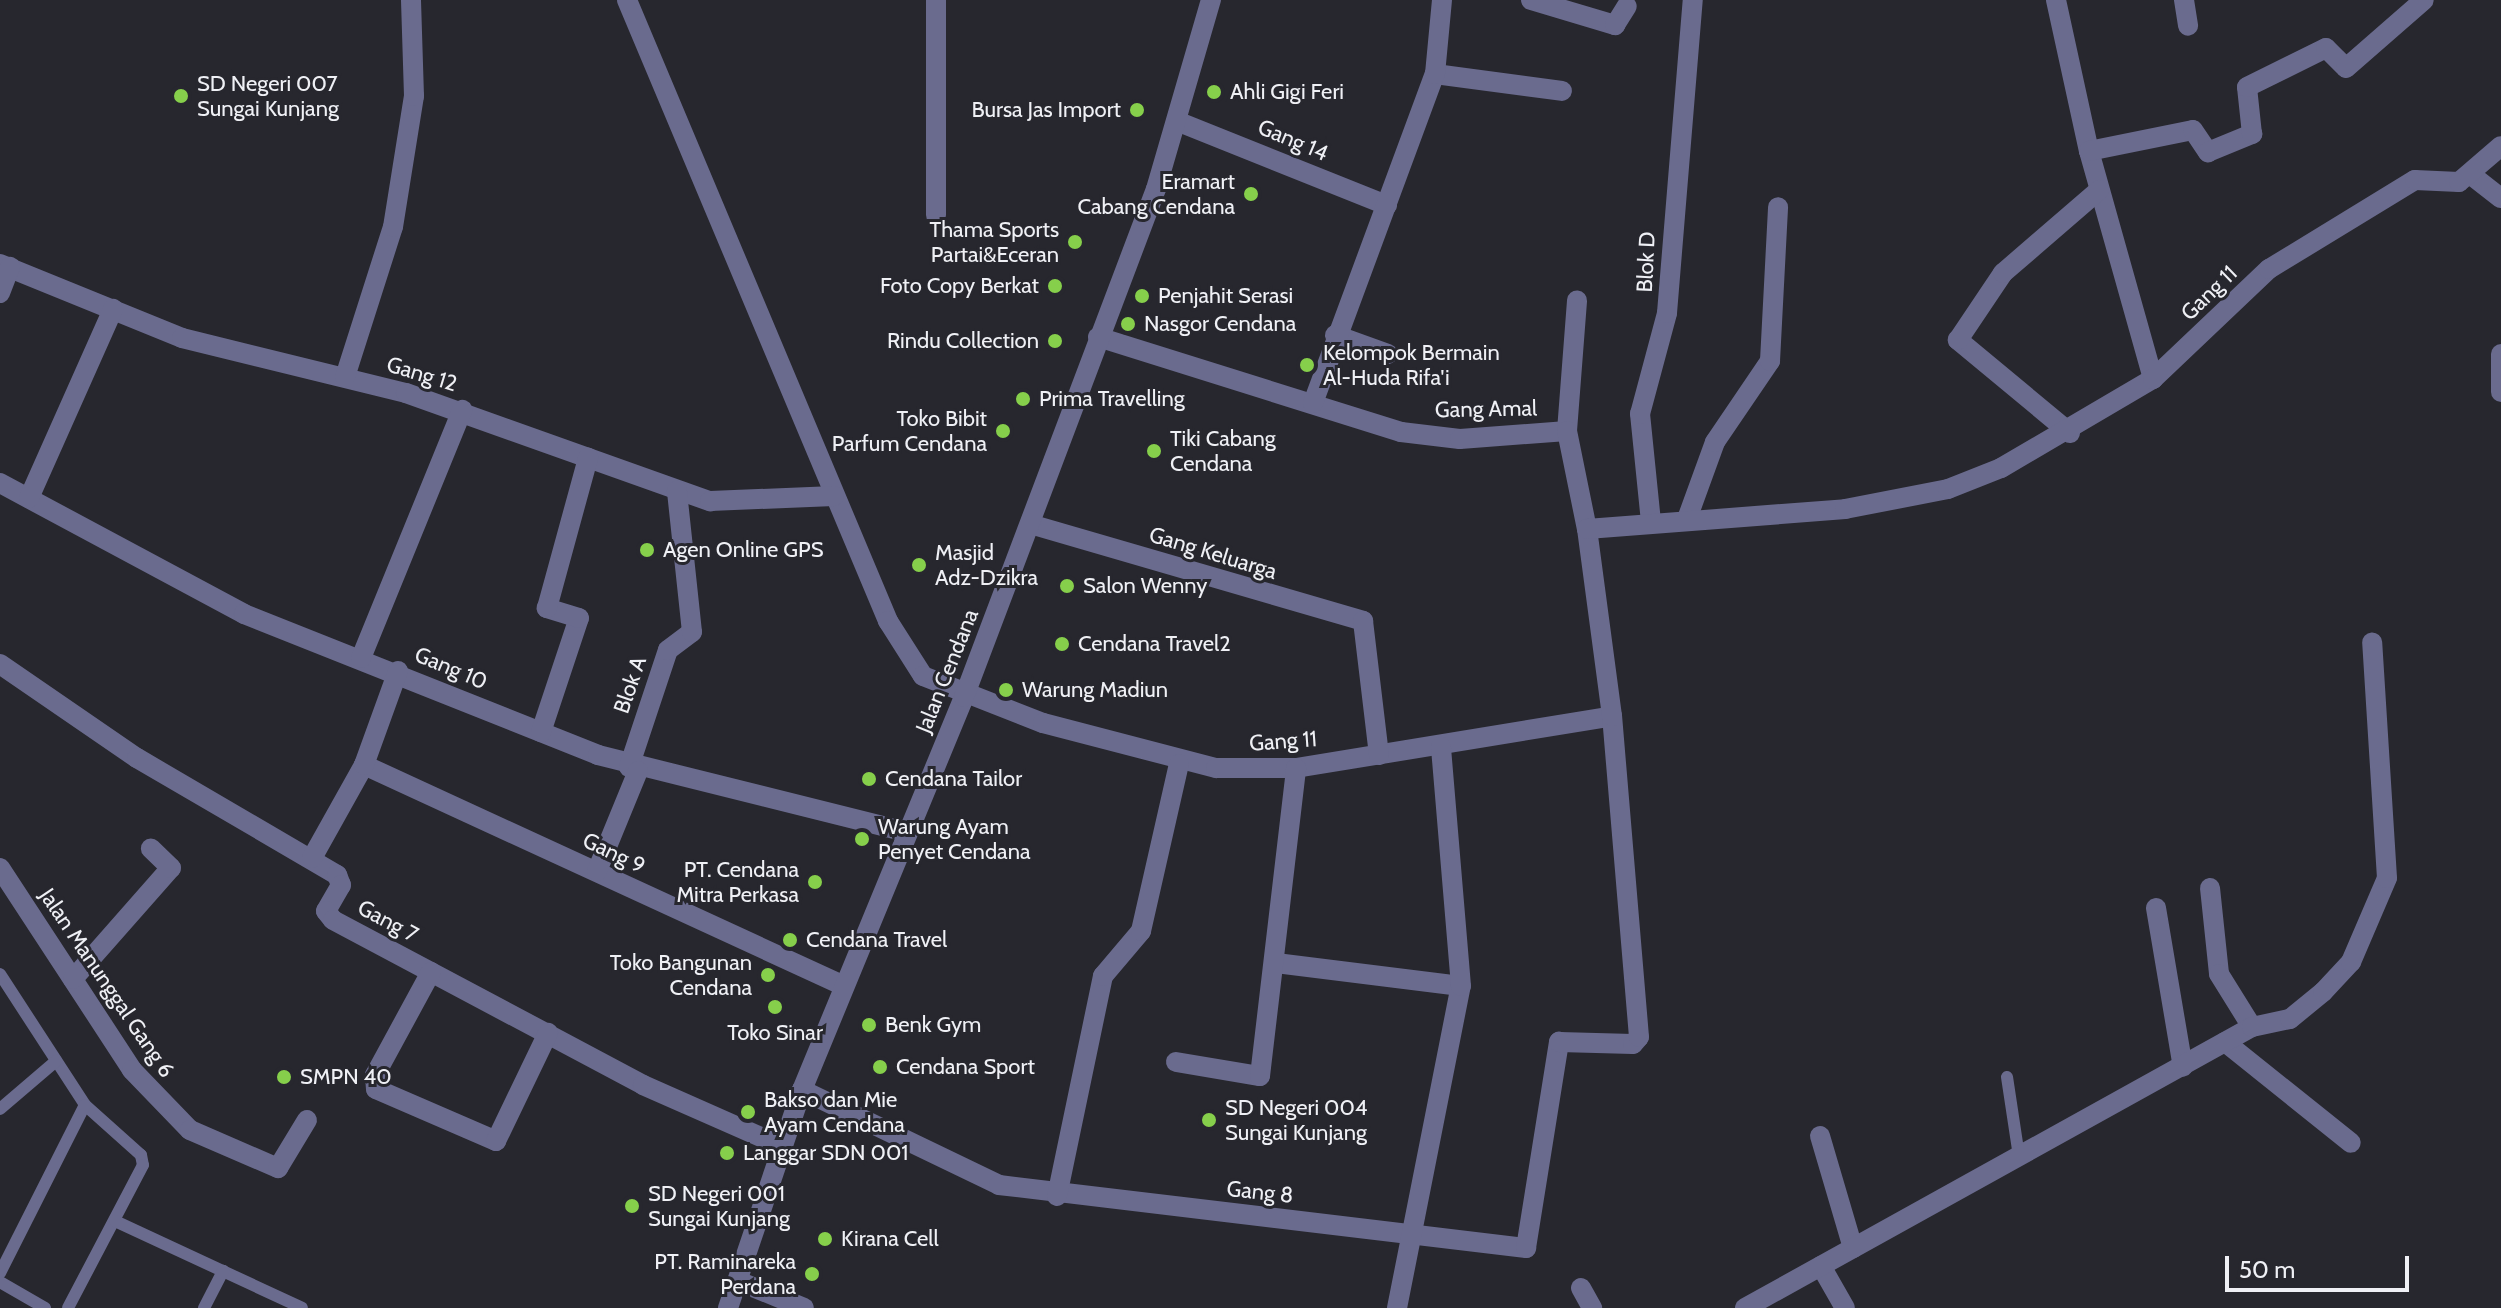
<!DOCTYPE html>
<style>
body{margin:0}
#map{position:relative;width:2501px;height:1308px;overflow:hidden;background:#27272e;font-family:Cabin,sans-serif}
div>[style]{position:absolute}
.service>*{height:12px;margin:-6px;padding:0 6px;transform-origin:6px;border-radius:6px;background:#6a6b8e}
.minor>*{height:20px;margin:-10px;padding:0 10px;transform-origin:10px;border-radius:10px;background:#6a6b8e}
.tertiary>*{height:20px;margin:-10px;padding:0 10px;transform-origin:10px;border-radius:10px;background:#6a6b8e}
.dots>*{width:22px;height:22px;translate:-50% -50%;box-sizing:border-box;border:4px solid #27272e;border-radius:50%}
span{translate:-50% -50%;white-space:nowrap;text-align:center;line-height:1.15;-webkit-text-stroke:6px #27272e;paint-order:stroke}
.poi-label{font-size:22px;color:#eff0f5}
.left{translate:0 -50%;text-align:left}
.right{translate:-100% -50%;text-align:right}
.street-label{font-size:22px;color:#eff0f5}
.scale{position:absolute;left:2225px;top:1256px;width:184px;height:36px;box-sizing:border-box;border:4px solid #eff0f5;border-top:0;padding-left:10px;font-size:24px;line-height:28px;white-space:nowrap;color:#eff0f5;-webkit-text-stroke:6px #27272e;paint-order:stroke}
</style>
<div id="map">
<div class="service">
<div style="left:0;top:974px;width:156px;rotate:57deg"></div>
<div style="left:85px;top:1105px;width:75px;rotate:41.8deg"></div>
<div style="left:141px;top:1155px;width:10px;rotate:79deg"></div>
<div style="left:143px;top:1165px;width:161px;rotate:117.7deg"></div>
<div style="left:2007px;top:1077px;width:80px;rotate:81.4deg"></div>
<div style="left:0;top:1109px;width:74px;rotate:-40.6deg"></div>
<div style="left:115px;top:1221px;width:206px;rotate:24.9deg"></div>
<div style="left:0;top:1273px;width:188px;rotate:-63.2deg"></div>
<div style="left:0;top:1282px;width:52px;rotate:30deg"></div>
<div style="left:204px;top:1308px;width:42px;rotate:-62.8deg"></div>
</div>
<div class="minor">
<div style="left:627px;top:0;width:674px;rotate:67.2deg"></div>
<div style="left:888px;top:621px;width:65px;rotate:57.5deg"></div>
<div style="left:923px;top:676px;width:129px;rotate:21.4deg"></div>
<div style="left:1043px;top:723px;width:179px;rotate:14.6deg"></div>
<div style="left:1216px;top:768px;width:80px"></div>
<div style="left:1296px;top:768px;width:320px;rotate:-9.3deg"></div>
<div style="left:936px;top:0;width:215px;rotate:90deg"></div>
<div style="left:1531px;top:0;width:88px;rotate:16.6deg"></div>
<div style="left:1615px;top:25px;width:22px;rotate:-58deg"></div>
<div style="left:2056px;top:0;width:155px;rotate:77.7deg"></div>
<div style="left:2089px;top:151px;width:237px;rotate:74.3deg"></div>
<div style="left:2184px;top:0;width:26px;rotate:81deg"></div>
<div style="left:1435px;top:74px;width:128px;rotate:7.6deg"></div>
<div style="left:1179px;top:122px;width:224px;rotate:21.8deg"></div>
<div style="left:2089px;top:151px;width:106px;rotate:-11.4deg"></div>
<div style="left:2193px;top:130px;width:27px;rotate:56deg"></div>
<div style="left:2208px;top:152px;width:48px;rotate:-22.2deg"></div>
<div style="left:2252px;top:134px;width:47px;rotate:-96.1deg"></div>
<div style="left:2247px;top:87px;width:88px;rotate:-26.3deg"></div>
<div style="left:2326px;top:48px;width:28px;rotate:45deg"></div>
<div style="left:2346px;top:68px;width:103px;rotate:-41.1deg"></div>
<div style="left:2470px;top:174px;width:39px;rotate:38deg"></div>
<div style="left:0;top:264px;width:196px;rotate:22.1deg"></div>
<div style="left:182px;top:338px;width:231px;rotate:13.8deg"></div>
<div style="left:406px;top:393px;width:323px;rotate:19.6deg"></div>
<div style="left:710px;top:501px;width:124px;rotate:-2.3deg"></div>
<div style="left:0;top:293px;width:28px;rotate:-69deg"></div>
<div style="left:1335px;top:335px;width:56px;rotate:19.7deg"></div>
<div style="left:1098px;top:337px;width:318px;rotate:17.4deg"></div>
<div style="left:1401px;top:432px;width:59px;rotate:6.8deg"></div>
<div style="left:1460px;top:439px;width:107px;rotate:-4.3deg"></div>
<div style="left:1567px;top:431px;width:131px;rotate:-85.6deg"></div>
<div style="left:2501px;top:354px;width:38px;rotate:90deg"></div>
<div style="left:345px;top:377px;width:157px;rotate:-72.3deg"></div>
<div style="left:393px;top:227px;width:133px;rotate:-80.9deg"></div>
<div style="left:414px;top:96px;width:96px;rotate:-91.8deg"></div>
<div style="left:1313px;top:403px;width:351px;rotate:-69.7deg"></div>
<div style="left:1435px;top:74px;width:74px;rotate:-84.6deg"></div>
<div style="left:1567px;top:431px;width:100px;rotate:78.5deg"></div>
<div style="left:2070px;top:433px;width:146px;rotate:-140.3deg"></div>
<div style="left:1958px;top:340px;width:81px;rotate:-56.1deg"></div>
<div style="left:2003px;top:273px;width:127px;rotate:-40.8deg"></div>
<div style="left:0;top:483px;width:277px;rotate:28.2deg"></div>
<div style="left:244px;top:614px;width:381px;rotate:21.7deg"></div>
<div style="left:598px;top:755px;width:318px;rotate:14deg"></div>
<div style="left:29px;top:498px;width:207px;rotate:-66deg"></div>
<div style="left:1687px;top:519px;width:82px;rotate:-70deg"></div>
<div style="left:1715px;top:442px;width:98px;rotate:-55.8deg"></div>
<div style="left:1770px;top:361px;width:154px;rotate:-87deg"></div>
<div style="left:1651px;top:522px;width:109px;rotate:-95.8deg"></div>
<div style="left:1640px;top:414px;width:105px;rotate:-75deg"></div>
<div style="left:1667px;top:313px;width:314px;rotate:-85.3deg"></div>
<div style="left:1030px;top:524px;width:347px;rotate:16.2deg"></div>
<div style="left:1363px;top:621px;width:135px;rotate:83.2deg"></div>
<div style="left:361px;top:658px;width:268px;rotate:-67.8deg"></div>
<div style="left:0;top:664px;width:166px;rotate:34.5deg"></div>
<div style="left:137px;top:758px;width:232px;rotate:30.3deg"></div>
<div style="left:337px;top:875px;width:11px;rotate:68deg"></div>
<div style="left:341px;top:885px;width:30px;rotate:120deg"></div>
<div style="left:326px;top:911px;width:11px;rotate:52deg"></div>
<div style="left:333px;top:920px;width:351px;rotate:28deg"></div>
<div style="left:643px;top:1085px;width:151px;rotate:23.8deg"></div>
<div style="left:541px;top:732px;width:120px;rotate:-71.6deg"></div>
<div style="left:579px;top:618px;width:34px;rotate:-163deg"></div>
<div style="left:547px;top:608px;width:156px;rotate:-74.7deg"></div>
<div style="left:364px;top:765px;width:526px;rotate:24.71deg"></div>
<div style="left:629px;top:767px;width:123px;rotate:-71.6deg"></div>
<div style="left:668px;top:650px;width:30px;rotate:-37deg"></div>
<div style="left:692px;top:632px;width:142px;rotate:-96.1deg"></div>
<div style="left:312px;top:858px;width:107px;rotate:-60.8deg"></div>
<div style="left:364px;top:765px;width:100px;rotate:-70.1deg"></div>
<div style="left:0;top:868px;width:241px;rotate:56.8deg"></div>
<div style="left:132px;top:1070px;width:83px;rotate:46deg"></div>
<div style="left:190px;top:1130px;width:96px;rotate:23.4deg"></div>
<div style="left:278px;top:1168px;width:56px;rotate:-58.9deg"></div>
<div style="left:597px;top:871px;width:108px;rotate:-67.7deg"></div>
<div style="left:2210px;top:888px;width:86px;rotate:84deg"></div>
<div style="left:2219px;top:974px;width:62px;rotate:58.1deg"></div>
<div style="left:2156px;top:908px;width:161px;rotate:80.4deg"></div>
<div style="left:1276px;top:963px;width:186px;rotate:7.1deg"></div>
<div style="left:431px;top:972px;width:117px;rotate:118.5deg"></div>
<div style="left:375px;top:1075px;width:14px;rotate:86deg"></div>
<div style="left:376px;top:1089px;width:131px;rotate:23.4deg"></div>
<div style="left:496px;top:1141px;width:120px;rotate:-64.3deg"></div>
<div style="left:73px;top:979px;width:148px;rotate:-48.6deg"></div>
<div style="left:171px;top:868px;width:28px;rotate:-136deg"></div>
<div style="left:2225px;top:1042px;width:161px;rotate:38.7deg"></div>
<div style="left:1176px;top:1062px;width:85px;rotate:9.5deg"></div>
<div style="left:1260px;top:1076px;width:310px;rotate:-83.3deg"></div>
<div style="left:802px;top:1090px;width:219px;rotate:25.7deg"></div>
<div style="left:999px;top:1185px;width:531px;rotate:6.82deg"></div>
<div style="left:1526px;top:1248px;width:209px;rotate:-80.9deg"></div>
<div style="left:1559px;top:1042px;width:74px;rotate:1.5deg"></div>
<div style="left:1633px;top:1044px;width:9px;rotate:-49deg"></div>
<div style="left:1639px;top:1037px;width:322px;rotate:-94.8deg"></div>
<div style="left:1612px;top:716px;width:189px;rotate:-97.6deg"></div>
<div style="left:1587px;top:529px;width:259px;rotate:-4.4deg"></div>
<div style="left:1845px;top:509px;width:105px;rotate:-11deg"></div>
<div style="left:1948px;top:489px;width:57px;rotate:-21.6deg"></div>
<div style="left:2001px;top:468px;width:176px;rotate:-30.4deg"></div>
<div style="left:2153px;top:379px;width:160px;rotate:-43.5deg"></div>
<div style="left:2269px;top:269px;width:171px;rotate:-31.4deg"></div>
<div style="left:2415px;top:180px;width:44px;rotate:2.6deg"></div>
<div style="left:2459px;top:182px;width:55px;rotate:-40.6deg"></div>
<div style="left:1820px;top:1136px;width:117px;rotate:73.6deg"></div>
<div style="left:1057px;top:1196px;width:225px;rotate:-78.2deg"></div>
<div style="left:1103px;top:976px;width:59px;rotate:-49.8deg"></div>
<div style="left:1141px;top:931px;width:171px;rotate:-77.2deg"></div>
<div style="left:1821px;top:1266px;width:48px;rotate:60.3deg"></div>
<div style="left:738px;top:1281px;width:71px;rotate:22.2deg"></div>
<div style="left:1581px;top:1288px;width:23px;rotate:61deg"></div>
<div style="left:1397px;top:1308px;width:328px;rotate:-78.8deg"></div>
<div style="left:1461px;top:986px;width:240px;rotate:-94.8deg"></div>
<div style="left:1745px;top:1308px;width:580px;rotate:-29deg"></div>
<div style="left:2252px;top:1027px;width:39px;rotate:-12deg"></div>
<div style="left:2290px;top:1019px;width:43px;rotate:-39.3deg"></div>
<div style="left:2323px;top:992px;width:41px;rotate:-47deg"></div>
<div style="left:2351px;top:962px;width:91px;rotate:-66.8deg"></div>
<div style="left:2387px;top:878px;width:236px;rotate:-93.6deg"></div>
</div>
<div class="tertiary">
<div style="left:728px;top:1308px;width:230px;rotate:-71.3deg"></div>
<div style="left:802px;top:1090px;width:425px;rotate:-67.6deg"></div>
<div style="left:964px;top:697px;width:543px;rotate:-69.3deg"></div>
<div style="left:1156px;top:189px;width:197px;rotate:-73.8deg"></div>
</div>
<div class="dots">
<div style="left:1214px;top:92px;background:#86cf4b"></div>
<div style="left:181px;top:96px;background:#86cf4b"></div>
<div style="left:1137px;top:110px;background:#86cf4b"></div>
<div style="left:1251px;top:194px;background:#86cf4b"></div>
<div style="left:1075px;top:242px;background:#86cf4b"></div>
<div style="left:1055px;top:286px;background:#86cf4b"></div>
<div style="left:1142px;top:296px;background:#86cf4b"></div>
<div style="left:1128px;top:324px;background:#86cf4b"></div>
<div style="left:1055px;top:341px;background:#86cf4b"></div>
<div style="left:1307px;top:365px;background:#86cf4b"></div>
<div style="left:1023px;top:399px;background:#86cf4b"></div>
<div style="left:1003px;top:431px;background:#86cf4b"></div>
<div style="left:1154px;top:451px;background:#86cf4b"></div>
<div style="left:647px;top:550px;background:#86cf4b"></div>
<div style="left:919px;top:565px;background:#86cf4b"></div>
<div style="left:1067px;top:586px;background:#86cf4b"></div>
<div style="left:1062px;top:644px;background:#86cf4b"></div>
<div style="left:1006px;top:690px;background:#86cf4b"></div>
<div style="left:869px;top:779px;background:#86cf4b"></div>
<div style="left:862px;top:839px;background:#86cf4b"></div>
<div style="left:815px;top:882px;background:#86cf4b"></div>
<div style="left:790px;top:940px;background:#86cf4b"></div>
<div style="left:768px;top:975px;background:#86cf4b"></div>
<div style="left:775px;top:1007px;background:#86cf4b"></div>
<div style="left:869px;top:1025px;background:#86cf4b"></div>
<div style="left:880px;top:1067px;background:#86cf4b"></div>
<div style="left:284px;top:1077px;background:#86cf4b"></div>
<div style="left:748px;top:1112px;background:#86cf4b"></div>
<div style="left:1209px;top:1120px;background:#86cf4b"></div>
<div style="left:727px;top:1153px;background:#86cf4b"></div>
<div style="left:632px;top:1206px;background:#86cf4b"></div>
<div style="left:825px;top:1239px;background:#86cf4b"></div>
<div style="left:812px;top:1274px;background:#86cf4b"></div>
</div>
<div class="poi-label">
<span class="left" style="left:197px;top:96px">SD Negeri 007<br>Sungai Kunjang</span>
<span class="left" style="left:1230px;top:92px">Ahli Gigi Feri</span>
<span class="right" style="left:1121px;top:110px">Bursa Jas Import</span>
<span class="right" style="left:1235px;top:194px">Eramart<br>Cabang Cendana</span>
<span class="right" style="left:1059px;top:242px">Thama Sports<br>Partai&amp;Eceran</span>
<span class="right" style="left:1039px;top:286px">Foto Copy Berkat</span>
<span class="left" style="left:1158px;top:296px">Penjahit Serasi</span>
<span class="left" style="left:1144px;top:324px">Nasgor Cendana</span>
<span class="right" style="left:1039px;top:341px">Rindu Collection</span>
<span class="left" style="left:1323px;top:365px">Kelompok Bermain<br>Al-Huda Rifa'i</span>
<span class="left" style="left:1039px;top:399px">Prima Travelling</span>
<span class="right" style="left:987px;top:431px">Toko Bibit<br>Parfum Cendana</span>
<span class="left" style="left:1170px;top:451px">Tiki Cabang<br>Cendana</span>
<span class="left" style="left:663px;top:550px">Agen Online GPS</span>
<span class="left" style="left:935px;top:565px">Masjid<br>Adz-Dzikra</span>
<span class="left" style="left:1083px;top:586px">Salon Wenny</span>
<span class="left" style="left:1078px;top:644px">Cendana Travel2</span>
<span class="left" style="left:1022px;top:690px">Warung Madiun</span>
<span class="left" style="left:885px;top:779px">Cendana Tailor</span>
<span class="left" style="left:878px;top:839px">Warung Ayam<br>Penyet Cendana</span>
<span class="right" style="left:799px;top:882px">PT. Cendana<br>Mitra Perkasa</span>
<span class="left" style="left:806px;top:940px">Cendana Travel</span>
<span class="right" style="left:752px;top:975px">Toko Bangunan<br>Cendana</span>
<span class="left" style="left:885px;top:1025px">Benk Gym</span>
<span style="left:775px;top:1033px">Toko Sinar</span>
<span class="left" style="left:896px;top:1067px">Cendana Sport</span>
<span class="left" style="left:300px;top:1077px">SMPN 40</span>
<span class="left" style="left:764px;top:1112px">Bakso dan Mie<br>Ayam Cendana</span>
<span class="left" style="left:1225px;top:1120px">SD Negeri 004<br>Sungai Kunjang</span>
<span class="left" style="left:743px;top:1153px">Langgar SDN 001</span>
<span class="left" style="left:648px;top:1206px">SD Negeri 001<br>Sungai Kunjang</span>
<span class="left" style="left:841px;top:1239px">Kirana Cell</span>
<span class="right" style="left:796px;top:1274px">PT. Raminareka<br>Perdana</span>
</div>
<div class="street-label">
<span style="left:1293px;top:140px;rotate:23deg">Gang 14</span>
<span style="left:1646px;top:262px;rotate:-87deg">Blok D</span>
<span style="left:2209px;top:293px;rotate:-44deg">Gang 11</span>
<span style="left:422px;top:374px;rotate:17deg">Gang 12</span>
<span style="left:1486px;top:409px;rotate:-1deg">Gang Amal</span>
<span style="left:1213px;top:553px;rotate:17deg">Gang Keluarga</span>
<span style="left:451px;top:668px;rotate:23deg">Gang 10</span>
<span style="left:947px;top:671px;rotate:-68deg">Jalan Cendana</span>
<span style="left:630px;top:685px;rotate:-71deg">Blok A</span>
<span style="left:1283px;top:741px;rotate:-4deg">Gang 11</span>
<span style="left:614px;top:853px;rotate:26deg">Gang 9</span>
<span style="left:388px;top:921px;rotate:28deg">Gang 7</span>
<span style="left:107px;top:983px;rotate:56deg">Jalan Manunggal Gang 6</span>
<span style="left:1260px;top:1192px;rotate:6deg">Gang 8</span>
</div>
<div class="scale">50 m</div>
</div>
